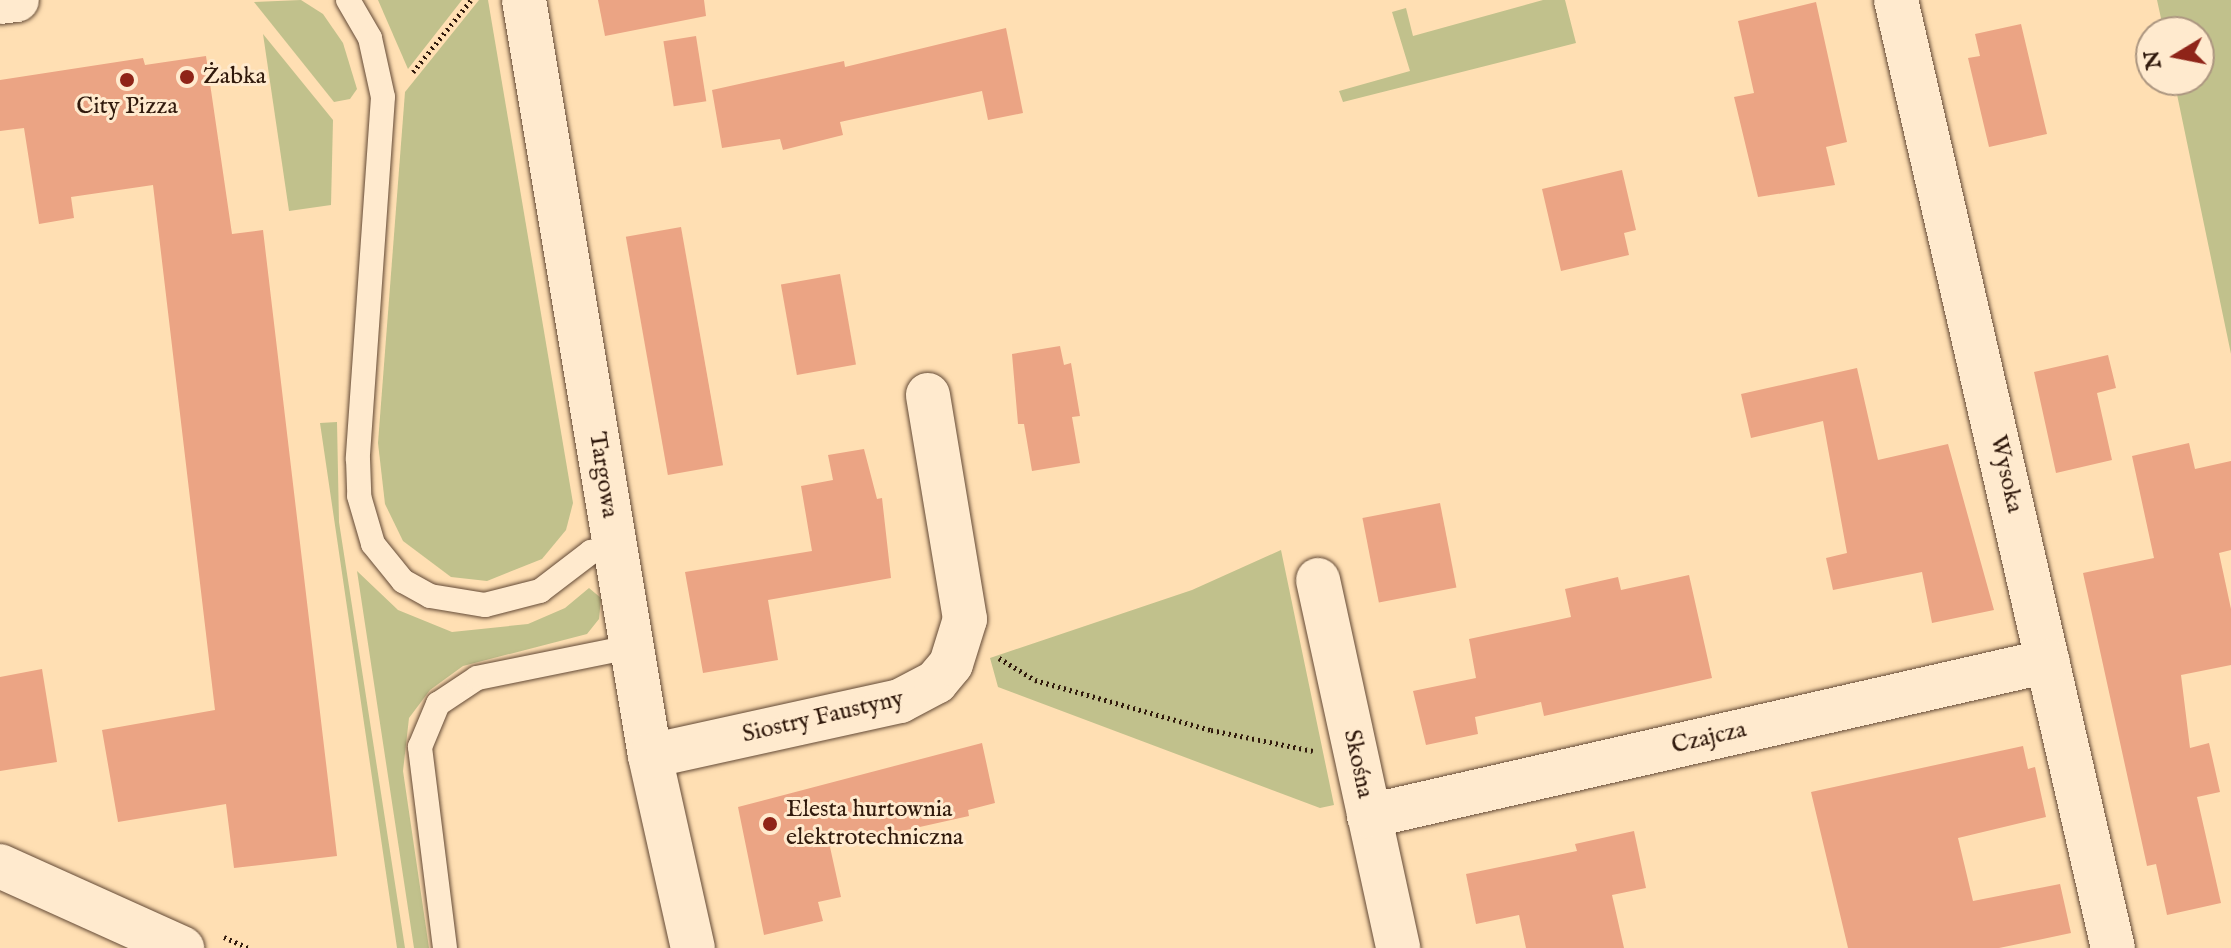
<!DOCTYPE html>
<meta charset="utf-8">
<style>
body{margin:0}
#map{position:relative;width:2231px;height:948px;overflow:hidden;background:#ffdfb3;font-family:"IM FELL English",serif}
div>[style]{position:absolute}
.green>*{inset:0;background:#c1c18c}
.building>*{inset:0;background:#eba484;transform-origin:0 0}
.path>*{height:5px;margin-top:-2.5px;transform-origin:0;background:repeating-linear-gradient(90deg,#30190c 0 2px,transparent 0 6px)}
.roads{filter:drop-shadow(0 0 2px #644a36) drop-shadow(0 0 2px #644a36)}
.service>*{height:24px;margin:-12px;padding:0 12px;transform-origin:12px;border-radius:12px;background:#ffeace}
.minor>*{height:44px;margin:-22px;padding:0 22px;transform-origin:22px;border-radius:22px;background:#ffeace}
.tertiary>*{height:44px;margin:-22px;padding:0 22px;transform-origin:22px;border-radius:22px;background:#ffeace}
.dots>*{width:22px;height:22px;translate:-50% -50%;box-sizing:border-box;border:4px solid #ffeace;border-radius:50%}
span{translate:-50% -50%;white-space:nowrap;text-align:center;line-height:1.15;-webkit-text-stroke:6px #ffeace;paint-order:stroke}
.poi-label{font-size:24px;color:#30190c}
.left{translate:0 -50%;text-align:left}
.street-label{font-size:24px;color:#30190c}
.north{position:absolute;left:2135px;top:16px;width:80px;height:80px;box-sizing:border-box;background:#ffeace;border:2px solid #ac9680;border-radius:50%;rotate:260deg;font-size:22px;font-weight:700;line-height:32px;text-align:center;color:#30190c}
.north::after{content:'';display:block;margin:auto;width:28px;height:36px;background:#8f2418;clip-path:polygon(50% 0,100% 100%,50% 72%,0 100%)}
</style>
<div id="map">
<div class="green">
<div style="clip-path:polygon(301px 0,323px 14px,343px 43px,357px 89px,350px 99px,334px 102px,254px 2px)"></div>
<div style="clip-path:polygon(378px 0,462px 0,408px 69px)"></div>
<div style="clip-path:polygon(479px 0,488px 0,573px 503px,566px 530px,542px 559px,487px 581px,451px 577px,403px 541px,385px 504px,378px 443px,405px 92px)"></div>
<div style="clip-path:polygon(1543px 0,1565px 0,1576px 43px,1343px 102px,1339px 91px,1410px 71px,1392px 12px,1406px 8px,1413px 36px)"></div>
<div style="clip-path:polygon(2157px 0,2231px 0,2231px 354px,2174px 80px,2199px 80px,2199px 32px,2164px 32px)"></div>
<div style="clip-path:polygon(263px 34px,333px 120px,331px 205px,289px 211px)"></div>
<div style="clip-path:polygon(337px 422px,339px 522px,405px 948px,397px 948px,320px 423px)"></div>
<div style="clip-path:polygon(1281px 550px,1334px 805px,1320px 808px,998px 687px,990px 658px,1192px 590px)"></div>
<div style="clip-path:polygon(357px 571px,398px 610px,452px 632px,528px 624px,565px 608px,589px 588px,601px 598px,599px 619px,587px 634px,463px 666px,430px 690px,409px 718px,403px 771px,429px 948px,414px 948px)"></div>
</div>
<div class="building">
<div style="clip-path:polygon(598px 0,704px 0,706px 16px,605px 36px)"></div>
<div style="clip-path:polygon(1816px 2px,1847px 142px,1826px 147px,1835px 185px,1758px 197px,1734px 97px,1754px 93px,1738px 21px)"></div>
<div style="clip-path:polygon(2021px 24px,2047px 134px,1989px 147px,1968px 58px,1980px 56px,1975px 34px)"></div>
<div style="clip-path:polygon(1006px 28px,1023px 113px,988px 120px,982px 91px,840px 122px,843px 135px,783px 150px,780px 139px,722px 148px,712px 90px,844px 61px,845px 67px)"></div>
<div style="left:696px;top:36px;width:66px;height:33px;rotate:81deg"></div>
<div style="clip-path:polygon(206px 56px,232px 234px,263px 230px,337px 856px,234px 868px,226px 804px,118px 822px,102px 730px,215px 710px,153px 185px,71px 197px,74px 218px,39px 224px,24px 128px,0 131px,0 80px,143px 58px,145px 65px)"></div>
<div style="clip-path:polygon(1622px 170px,1636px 230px,1624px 233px,1629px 255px,1561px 271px,1542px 189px)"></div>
<div style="left:681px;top:227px;width:242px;height:56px;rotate:80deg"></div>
<div style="left:840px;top:274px;width:92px;height:60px;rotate:80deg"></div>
<div style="clip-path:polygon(1060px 346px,1064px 365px,1071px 363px,1080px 416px,1072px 417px,1080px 463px,1032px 471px,1024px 424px,1018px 424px,1012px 354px)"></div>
<div style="clip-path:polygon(2108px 355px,2116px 388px,2097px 393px,2112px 460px,2056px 473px,2034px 372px)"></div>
<div style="clip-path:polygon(1857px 368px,1878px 460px,1948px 444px,1994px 610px,1932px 623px,1922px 572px,1833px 590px,1826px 558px,1847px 553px,1823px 421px,1751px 438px,1741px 394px)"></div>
<div style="clip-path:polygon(2189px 443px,2195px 469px,2231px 461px,2231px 550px,2219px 553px,2231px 609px,2231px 665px,2181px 675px,2190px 748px,2209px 743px,2220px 792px,2197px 797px,2221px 903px,2167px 915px,2156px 864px,2147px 866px,2083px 573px,2154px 558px,2132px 456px)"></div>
<div style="clip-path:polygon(864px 449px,877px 499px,882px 498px,891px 578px,768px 600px,778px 660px,703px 673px,685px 572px,812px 551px,801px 486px,833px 480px,828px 455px)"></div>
<div style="left:1440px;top:503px;width:86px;height:79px;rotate:79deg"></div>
<div style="clip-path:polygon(1689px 575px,1712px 678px,1544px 716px,1541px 702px,1475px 717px,1478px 734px,1426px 745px,1413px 691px,1476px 678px,1469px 639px,1571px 617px,1565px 589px,1618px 577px,1621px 590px)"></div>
<div style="clip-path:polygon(42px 669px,57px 762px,0 771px,0 677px)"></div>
<div style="clip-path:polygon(982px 743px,995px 803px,968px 810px,969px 816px,830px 847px,841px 897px,818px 902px,823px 921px,764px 935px,738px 807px)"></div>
<div style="clip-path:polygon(2023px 746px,2028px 769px,2035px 767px,2046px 817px,1958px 838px,1973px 901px,2060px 884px,2071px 933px,1999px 948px,1848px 948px,1811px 792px)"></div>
<div style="clip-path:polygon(1634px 831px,1646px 888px,1612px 895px,1624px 948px,1526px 948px,1519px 915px,1476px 924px,1466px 874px,1577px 851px,1575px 844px)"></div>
</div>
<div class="path">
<div style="left:413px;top:72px;width:92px;rotate:-51.1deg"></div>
<div style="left:999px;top:658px;width:42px;rotate:31.4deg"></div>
<div style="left:1035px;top:680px;width:183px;rotate:15.9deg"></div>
<div style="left:1211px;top:730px;width:104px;rotate:11.6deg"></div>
<div style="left:224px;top:937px;width:27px;rotate:24deg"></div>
</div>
<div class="roads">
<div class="service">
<div style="left:348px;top:0;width:44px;rotate:59.9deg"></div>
<div style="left:370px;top:38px;width:60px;rotate:77.6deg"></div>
<div style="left:383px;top:97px;width:363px;rotate:94deg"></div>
<div style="left:358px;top:459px;width:37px;rotate:88deg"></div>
<div style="left:359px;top:496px;width:50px;rotate:73.7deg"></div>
<div style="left:373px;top:544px;width:48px;rotate:51deg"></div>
<div style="left:403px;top:581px;width:31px;rotate:29deg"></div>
<div style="left:430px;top:596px;width:56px;rotate:9.3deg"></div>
<div style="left:485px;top:605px;width:57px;rotate:-14.3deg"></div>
<div style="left:540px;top:591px;width:64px;rotate:-37.4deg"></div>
<div style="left:591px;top:552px;width:25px;rotate:-14deg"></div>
<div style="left:445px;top:948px;width:203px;rotate:-97.1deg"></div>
<div style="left:420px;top:747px;width:47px;rotate:-67.3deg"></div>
<div style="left:438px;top:704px;width:47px;rotate:-33.7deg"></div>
<div style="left:477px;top:678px;width:157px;rotate:-11.4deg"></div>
</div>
<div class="minor">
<div style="left:524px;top:0;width:766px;rotate:80.54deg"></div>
<div style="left:650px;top:756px;width:197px;rotate:77.4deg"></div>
<div style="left:1896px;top:0;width:973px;rotate:77.11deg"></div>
<div style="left:1318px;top:580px;width:377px;rotate:77.7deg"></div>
<div style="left:650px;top:756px;width:256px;rotate:-12.4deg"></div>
<div style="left:900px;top:701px;width:41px;rotate:-27.8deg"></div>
<div style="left:936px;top:682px;width:23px;rotate:-50deg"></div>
<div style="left:951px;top:664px;width:47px;rotate:-72.7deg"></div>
<div style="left:965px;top:619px;width:227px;rotate:-99.4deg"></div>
<div style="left:1369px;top:816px;width:696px;rotate:-12.86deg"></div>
</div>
<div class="tertiary">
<div style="left:0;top:2px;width:17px;rotate:-7deg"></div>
<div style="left:0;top:866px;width:200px;rotate:24.3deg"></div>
</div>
</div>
<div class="dots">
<div style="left:187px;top:77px;background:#8f2418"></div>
<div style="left:127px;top:80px;background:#8f2418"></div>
<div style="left:770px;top:824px;background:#8f2418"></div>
</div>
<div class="poi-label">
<span class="left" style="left:203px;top:77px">Żabka</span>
<span style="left:127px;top:107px">City Pizza</span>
<span class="left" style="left:786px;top:824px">Elesta hurtownia<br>elektrotechniczna</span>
</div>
<div class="street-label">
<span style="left:2006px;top:474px;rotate:77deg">Wysoka</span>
<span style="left:603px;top:475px;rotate:81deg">Targowa</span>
<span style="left:823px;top:717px;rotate:-13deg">Siostry Faustyny</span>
<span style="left:1709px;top:738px;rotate:-13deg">Czajcza</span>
<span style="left:1358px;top:764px;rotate:78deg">Skośna</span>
</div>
<div class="north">N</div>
</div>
